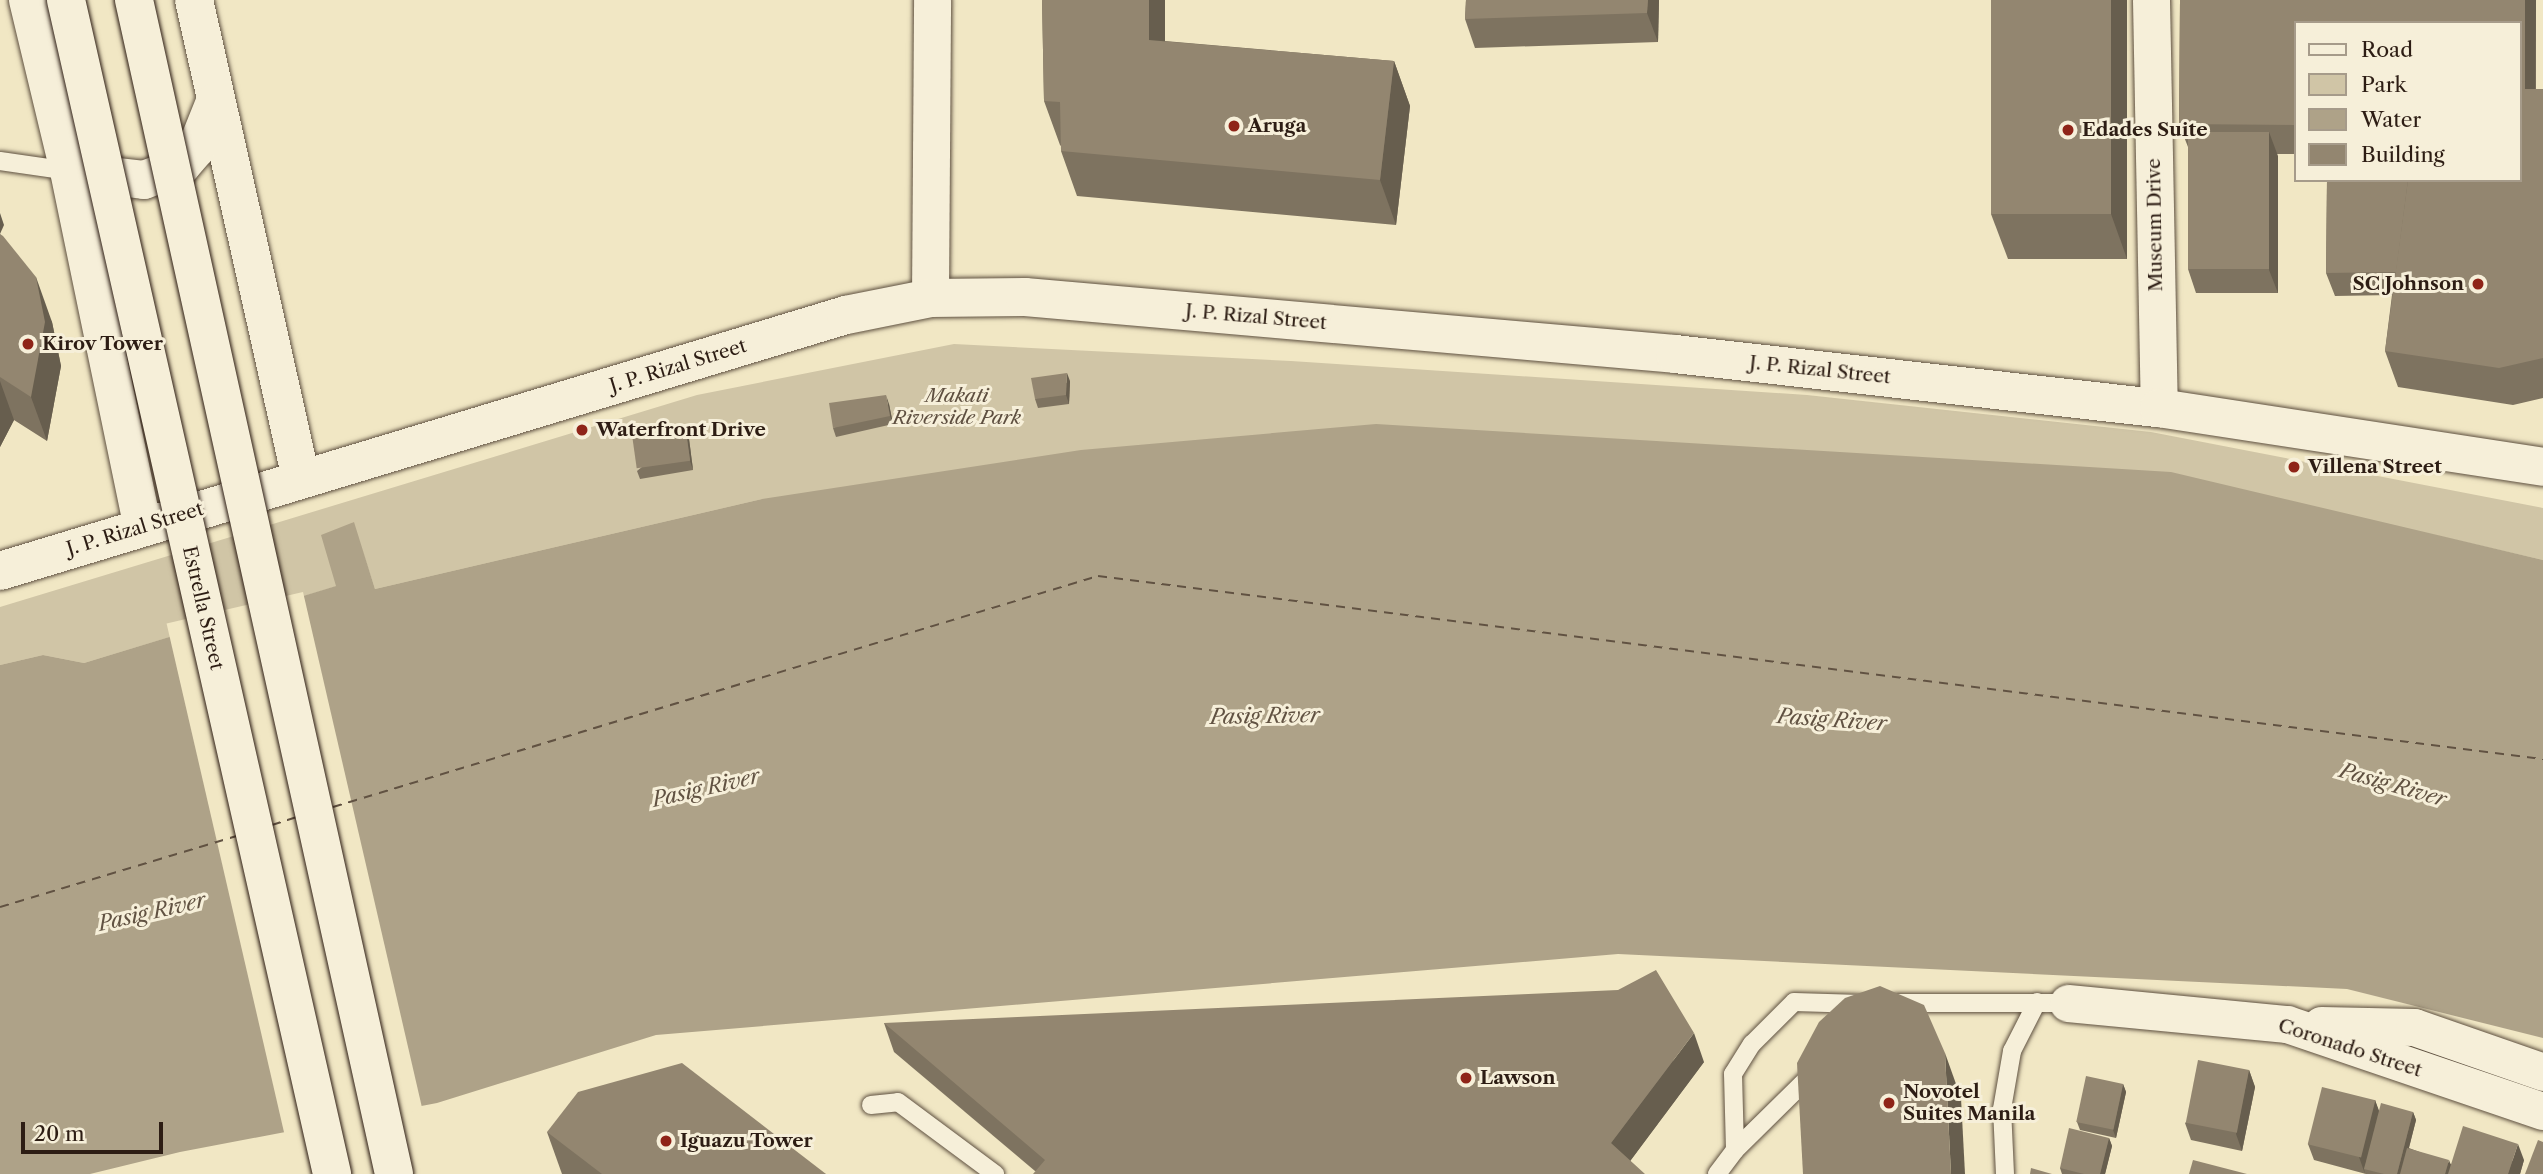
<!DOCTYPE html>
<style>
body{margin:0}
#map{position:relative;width:2543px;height:1174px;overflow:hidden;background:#f1e7c4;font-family:"Libre Caslon Text",serif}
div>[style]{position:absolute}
.green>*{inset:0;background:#d0c5a6}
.water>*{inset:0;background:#aea288}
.pier>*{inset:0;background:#f1e7c4;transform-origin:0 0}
.ferry>*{height:2px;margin-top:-1px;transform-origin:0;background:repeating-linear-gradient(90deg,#615242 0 9px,transparent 0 16px)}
.roads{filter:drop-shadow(0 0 2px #5e5040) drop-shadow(0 0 2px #5e5040)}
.lane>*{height:18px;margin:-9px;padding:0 9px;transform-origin:9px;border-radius:9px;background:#f6efd9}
.street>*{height:37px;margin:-18.5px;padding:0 18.5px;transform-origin:18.5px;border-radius:18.5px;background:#f6efd9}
.secondary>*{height:38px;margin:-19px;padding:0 19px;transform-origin:19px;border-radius:19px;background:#f6efd9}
.bridges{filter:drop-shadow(0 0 2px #2d1d14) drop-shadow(0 0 2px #2d1d14)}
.secondary-bridge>*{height:38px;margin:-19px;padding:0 19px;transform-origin:19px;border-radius:19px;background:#f6efd9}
.wall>*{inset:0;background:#7e7360}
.shaded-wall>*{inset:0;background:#675e4e}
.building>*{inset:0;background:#938670;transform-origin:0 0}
.dots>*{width:19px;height:19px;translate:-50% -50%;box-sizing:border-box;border:4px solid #f6efd9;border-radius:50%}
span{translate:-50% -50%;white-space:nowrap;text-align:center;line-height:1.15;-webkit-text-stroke:6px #f6efd9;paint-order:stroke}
.poi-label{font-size:19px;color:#2d1d14;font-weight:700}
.left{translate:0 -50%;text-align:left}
.right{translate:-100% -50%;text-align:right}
.street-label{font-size:19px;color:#2d1d14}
.park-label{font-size:19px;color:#5e4f40;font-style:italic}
.water-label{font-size:21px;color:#615242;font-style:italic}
.legend{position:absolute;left:2294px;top:21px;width:228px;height:161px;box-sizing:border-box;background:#f6efd9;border:2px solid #a69b8a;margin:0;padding:9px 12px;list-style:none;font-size:21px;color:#2d1d14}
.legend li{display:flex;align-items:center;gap:14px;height:35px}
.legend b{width:35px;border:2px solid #a69b8a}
.scale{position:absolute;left:21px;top:1122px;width:142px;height:32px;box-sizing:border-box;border:4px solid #2d1d14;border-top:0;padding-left:9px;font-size:21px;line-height:24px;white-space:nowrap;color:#2d1d14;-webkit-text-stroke:5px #f6efd9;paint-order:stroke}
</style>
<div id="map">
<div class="green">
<div style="clip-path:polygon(954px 344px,1291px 361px,1807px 395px,2151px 432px,2543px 508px,2543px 560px,2378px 522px,762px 499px,375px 589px,353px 522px,337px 586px,84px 663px,43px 655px,0 665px,0 607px,697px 395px)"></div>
</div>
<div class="water">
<div style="clip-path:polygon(1376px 424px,2171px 472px,2543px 560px,2543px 1038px,2347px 989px,1618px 954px,656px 1035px,437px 1103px,180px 1152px,90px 1174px,0 1174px,0 665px,43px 655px,84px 663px,336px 586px,321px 535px,354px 522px,375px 589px,762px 499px,1081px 450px)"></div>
</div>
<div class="pier">
<div style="left:303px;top:592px;width:531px;height:140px;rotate:77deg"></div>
</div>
<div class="ferry">
<div style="left:333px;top:807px;width:799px;rotate:-16.8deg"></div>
<div style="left:1098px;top:576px;width:1457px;rotate:7.22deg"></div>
<div style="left:272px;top:825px;width:26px;rotate:-18deg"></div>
<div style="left:0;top:907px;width:247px;rotate:-16.7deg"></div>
</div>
<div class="roads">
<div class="lane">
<div style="left:0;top:161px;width:70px;rotate:8.2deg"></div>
<div style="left:1896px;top:1003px;width:172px"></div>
<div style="left:871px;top:1105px;width:27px;rotate:-6deg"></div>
<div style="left:898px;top:1102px;width:121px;rotate:36.6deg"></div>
<div style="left:1735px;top:1150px;width:76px;rotate:-91.5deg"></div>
<div style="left:1733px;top:1074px;width:36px;rotate:-58deg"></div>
<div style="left:1752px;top:1044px;width:59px;rotate:-45deg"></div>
<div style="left:1794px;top:1002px;width:67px;rotate:1.7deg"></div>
<div style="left:1717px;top:1174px;width:30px;rotate:-53deg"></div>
<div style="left:1735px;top:1150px;width:111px;rotate:-44.6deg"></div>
<div style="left:2005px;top:1174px;width:65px;rotate:-92.6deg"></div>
<div style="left:2002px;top:1109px;width:59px;rotate:-80.2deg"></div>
<div style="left:2012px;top:1051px;width:55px;rotate:-63deg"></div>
</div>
<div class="street">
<div style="left:2151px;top:0;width:408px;rotate:88.9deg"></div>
<div style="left:930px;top:298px;width:298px;rotate:-89.6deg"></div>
<div style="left:2068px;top:1003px;width:220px;rotate:5.5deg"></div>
<div style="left:2287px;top:1024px;width:270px;rotate:18.8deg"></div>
<div style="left:2321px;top:1025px;width:93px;rotate:1.2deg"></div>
<div style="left:2414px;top:1027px;width:137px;rotate:19.2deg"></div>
</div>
<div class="secondary">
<div style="left:28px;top:0;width:176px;rotate:76.5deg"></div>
<div style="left:69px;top:171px;width:364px;rotate:78.3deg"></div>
<div style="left:194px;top:0;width:489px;rotate:77.4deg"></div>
<div style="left:75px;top:172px;width:69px;rotate:6.6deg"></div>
<div style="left:144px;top:180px;width:40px;rotate:-21deg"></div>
<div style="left:181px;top:166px;width:23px;rotate:-49deg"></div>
<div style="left:196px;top:149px;width:51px;rotate:-68deg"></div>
<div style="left:0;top:571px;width:884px;rotate:-16.84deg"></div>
<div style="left:846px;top:315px;width:86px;rotate:-11.4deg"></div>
<div style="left:930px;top:298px;width:95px;rotate:-0.6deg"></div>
<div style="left:1025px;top:297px;width:652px;rotate:5.01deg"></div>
<div style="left:1675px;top:354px;width:487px;rotate:6.4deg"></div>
<div style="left:2159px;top:408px;width:389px;rotate:8.7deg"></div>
</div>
</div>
<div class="bridges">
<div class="secondary-bridge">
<div style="left:66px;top:0;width:1204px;rotate:77.23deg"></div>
<div style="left:134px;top:0;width:1202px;rotate:77.51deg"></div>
</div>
</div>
<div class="wall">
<div style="clip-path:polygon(1042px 0,1165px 0,1165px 41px,1394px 61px,1410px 106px,1396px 225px,1077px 196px,1061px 151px,1061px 146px,1060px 145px,1044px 101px)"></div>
<div style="clip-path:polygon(1466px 0,1659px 0,1658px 42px,1475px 48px,1465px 19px)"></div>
<div style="clip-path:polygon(2127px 0,2127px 259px,2008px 259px,1991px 214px)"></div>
<div style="clip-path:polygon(2180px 0,2536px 0,2536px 89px,2543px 89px,2543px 398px,2513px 405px,2398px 387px,2385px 351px,2392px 295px,2335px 296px,2326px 273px,2327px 180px,2520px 180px,2520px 23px,2296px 23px,2296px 154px,2277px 154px,2278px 293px,2196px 293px,2188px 269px,2188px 147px,2179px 124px)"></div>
<div style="clip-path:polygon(0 234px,52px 322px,61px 366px,47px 441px,14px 420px,0 447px)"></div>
<div style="clip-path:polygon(1070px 381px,1069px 404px,1038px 408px,1035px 399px)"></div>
<div style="clip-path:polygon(889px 404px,893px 424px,836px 437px,833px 428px)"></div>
<div style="clip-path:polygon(686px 431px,689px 439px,693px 470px,640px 479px,637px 471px)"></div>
<div style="clip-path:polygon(884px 1023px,1704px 1062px,1630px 1161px,1035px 1171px,894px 1052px)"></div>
<div style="clip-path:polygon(2249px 1070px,2255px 1087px,2242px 1151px,2191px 1140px,2185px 1123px)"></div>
<div style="clip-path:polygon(2123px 1084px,2126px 1092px,2116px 1138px,2080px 1130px,2077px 1122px)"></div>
<div style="clip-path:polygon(2375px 1100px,2379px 1112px,2413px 1112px,2416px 1120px,2409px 1148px,2451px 1164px,2524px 1160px,2520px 1174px,2366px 1174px,2314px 1160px,2308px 1144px)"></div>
<div style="clip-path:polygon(547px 1132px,826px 1174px,562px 1174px)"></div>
<div style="clip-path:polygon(2109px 1138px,2112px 1146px,2105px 1174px,2062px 1174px,2060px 1168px)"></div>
</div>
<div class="shaded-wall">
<div style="clip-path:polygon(1149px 0,1165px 0,1165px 84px,1149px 40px)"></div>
<div style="clip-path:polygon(1648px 0,1659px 0,1658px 42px,1647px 13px)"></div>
<div style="clip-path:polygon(2111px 0,2127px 0,2127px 259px,2111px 214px)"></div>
<div style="clip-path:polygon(2525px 0,2536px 0,2535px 120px,2525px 92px)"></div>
<div style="clip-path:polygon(1394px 61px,1410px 106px,1396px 225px,1380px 180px)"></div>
<div style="clip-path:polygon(2269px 132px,2278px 156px,2278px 293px,2269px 270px)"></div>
<div style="clip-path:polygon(0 213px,4px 225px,0 234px)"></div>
<div style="clip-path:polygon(36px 277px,52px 322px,61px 366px,47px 441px,31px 397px)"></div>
<div style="clip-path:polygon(1067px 373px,1070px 381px,1069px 404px,1066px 395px)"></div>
<div style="clip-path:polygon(0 381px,14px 420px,0 447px)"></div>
<div style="clip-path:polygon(886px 395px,889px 404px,893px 424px,890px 416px)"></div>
<div style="clip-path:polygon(686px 431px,689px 439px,693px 470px,690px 461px)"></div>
<div style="clip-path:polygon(1694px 1033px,1704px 1062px,1622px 1172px,1611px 1143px)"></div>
<div style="clip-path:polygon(1945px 1053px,1961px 1098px,1965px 1174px,1951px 1174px)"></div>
<div style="clip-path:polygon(2249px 1070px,2255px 1087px,2242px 1151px,2236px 1134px)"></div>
<div style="clip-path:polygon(2123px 1084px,2126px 1092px,2116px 1138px,2113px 1130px)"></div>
<div style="clip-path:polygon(2375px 1100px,2381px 1116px,2364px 1169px,2365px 1174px,2359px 1157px)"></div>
<div style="clip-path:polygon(2413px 1112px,2416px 1120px,2402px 1174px,2397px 1174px)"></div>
<div style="clip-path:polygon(2109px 1138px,2112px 1146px,2105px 1174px,2100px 1174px)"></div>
<div style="clip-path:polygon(2518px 1144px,2524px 1160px,2520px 1174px,2508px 1174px)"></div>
<div style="clip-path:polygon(2449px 1160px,2452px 1168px,2451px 1174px,2445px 1174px)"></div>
</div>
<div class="building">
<div style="clip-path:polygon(1042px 0,1149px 0,1149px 40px,1394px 61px,1380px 180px,1061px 151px,1060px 102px,1044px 101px)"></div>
<div style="clip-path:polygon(1466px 0,1648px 0,1647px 13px,1465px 19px)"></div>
<div style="left:1991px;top:0;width:120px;height:214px"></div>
<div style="clip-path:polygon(2180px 0,2525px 0,2525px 89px,2520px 89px,2520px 23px,2296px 23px,2296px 125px,2179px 124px)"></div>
<div style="clip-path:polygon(2520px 89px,2543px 89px,2543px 358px,2499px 368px,2385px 351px,2408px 180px,2520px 180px)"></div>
<div style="left:2188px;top:132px;width:81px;height:137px"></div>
<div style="clip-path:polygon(2327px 180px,2408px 180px,2396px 272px,2326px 273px)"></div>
<div style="clip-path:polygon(0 234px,3px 236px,36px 277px,45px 322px,31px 397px,0 377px)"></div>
<div style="clip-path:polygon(1067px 373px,1066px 395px,1035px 399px,1031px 378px)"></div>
<div style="clip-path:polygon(886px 395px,890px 416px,833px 428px,829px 403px)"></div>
<div style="left:686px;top:431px;width:30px;height:54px;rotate:82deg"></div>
<div style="clip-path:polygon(1656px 970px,1694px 1033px,1611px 1143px,1645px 1174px,1033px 1174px,1045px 1160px,884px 1023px,1618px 990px)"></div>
<div style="clip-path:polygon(1880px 986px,1924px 1005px,1945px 1053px,1951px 1174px,1803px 1174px,1797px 1063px,1819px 1022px,1845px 998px)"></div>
<div style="left:2198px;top:1060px;width:52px;height:64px;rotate:11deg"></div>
<div style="clip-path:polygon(682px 1063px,826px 1174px,602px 1174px,547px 1132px,578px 1092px)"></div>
<div style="left:2086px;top:1076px;width:38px;height:47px;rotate:12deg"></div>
<div style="left:2322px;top:1087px;width:55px;height:59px;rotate:14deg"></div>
<div style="clip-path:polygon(2381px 1103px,2413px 1112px,2397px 1174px,2384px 1174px,2364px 1169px)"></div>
<div style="clip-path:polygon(2463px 1126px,2518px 1144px,2508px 1174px,2448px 1174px)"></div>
<div style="clip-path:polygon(2069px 1128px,2109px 1138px,2100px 1174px,2084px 1174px,2060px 1168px)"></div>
<div style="clip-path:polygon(2538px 1140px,2543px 1142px,2543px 1174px,2525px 1174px)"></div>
<div style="clip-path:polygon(2407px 1148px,2449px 1160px,2445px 1174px,2400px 1174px)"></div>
<div style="clip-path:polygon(2193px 1160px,2247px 1174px,2189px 1174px)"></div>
<div style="clip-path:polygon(2031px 1168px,2052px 1174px,2030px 1174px)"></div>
</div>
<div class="dots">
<div style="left:1234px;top:126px;background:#8f2418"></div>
<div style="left:2068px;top:130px;background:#8f2418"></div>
<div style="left:2478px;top:284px;background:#8f2418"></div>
<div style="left:28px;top:344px;background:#8f2418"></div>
<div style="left:582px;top:430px;background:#8f2418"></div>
<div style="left:2294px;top:467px;background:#8f2418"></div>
<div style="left:1466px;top:1078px;background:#8f2418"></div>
<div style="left:1889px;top:1103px;background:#8f2418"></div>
<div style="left:666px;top:1141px;background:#8f2418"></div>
</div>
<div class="poi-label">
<span class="left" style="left:1248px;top:126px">Aruga</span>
<span class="left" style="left:2082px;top:130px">Edades Suite</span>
<span class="right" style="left:2464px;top:284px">SC Johnson</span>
<span class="left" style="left:42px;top:344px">Kirov Tower</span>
<span class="left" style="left:596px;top:430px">Waterfront Drive</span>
<span class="left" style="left:2308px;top:467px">Villena Street</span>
<span class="left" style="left:1480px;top:1078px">Lawson</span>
<span class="left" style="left:1903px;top:1103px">Novotel<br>Suites Manila</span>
<span class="left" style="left:680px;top:1141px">Iguazu Tower</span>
</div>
<div class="street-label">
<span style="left:2155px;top:225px;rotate:-91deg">Museum Drive</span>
<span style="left:1256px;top:317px;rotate:5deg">J. P. Rizal Street</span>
<span style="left:678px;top:366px;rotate:-17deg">J. P. Rizal Street</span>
<span style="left:1820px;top:370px;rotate:6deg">J. P. Rizal Street</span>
<span style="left:135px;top:529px;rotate:-17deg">J. P. Rizal Street</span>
<span style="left:203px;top:608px;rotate:77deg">Estrella Street</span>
<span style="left:2350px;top:1048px;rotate:18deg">Coronado Street</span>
</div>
<div class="park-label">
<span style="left:957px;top:407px">Makati<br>Riverside Park</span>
</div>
<div class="water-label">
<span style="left:1265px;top:716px;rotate:-1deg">Pasig River</span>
<span style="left:1832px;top:720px;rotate:4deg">Pasig River</span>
<span style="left:2393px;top:785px;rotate:16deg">Pasig River</span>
<span style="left:706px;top:788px;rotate:-13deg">Pasig River</span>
<span style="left:152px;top:912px;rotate:-13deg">Pasig River</span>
</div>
<ul class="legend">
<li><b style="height:9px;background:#f6efd9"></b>Road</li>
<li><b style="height:19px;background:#d0c5a6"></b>Park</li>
<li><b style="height:19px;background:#aea288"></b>Water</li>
<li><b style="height:19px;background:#938670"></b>Building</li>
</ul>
<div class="scale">20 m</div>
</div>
